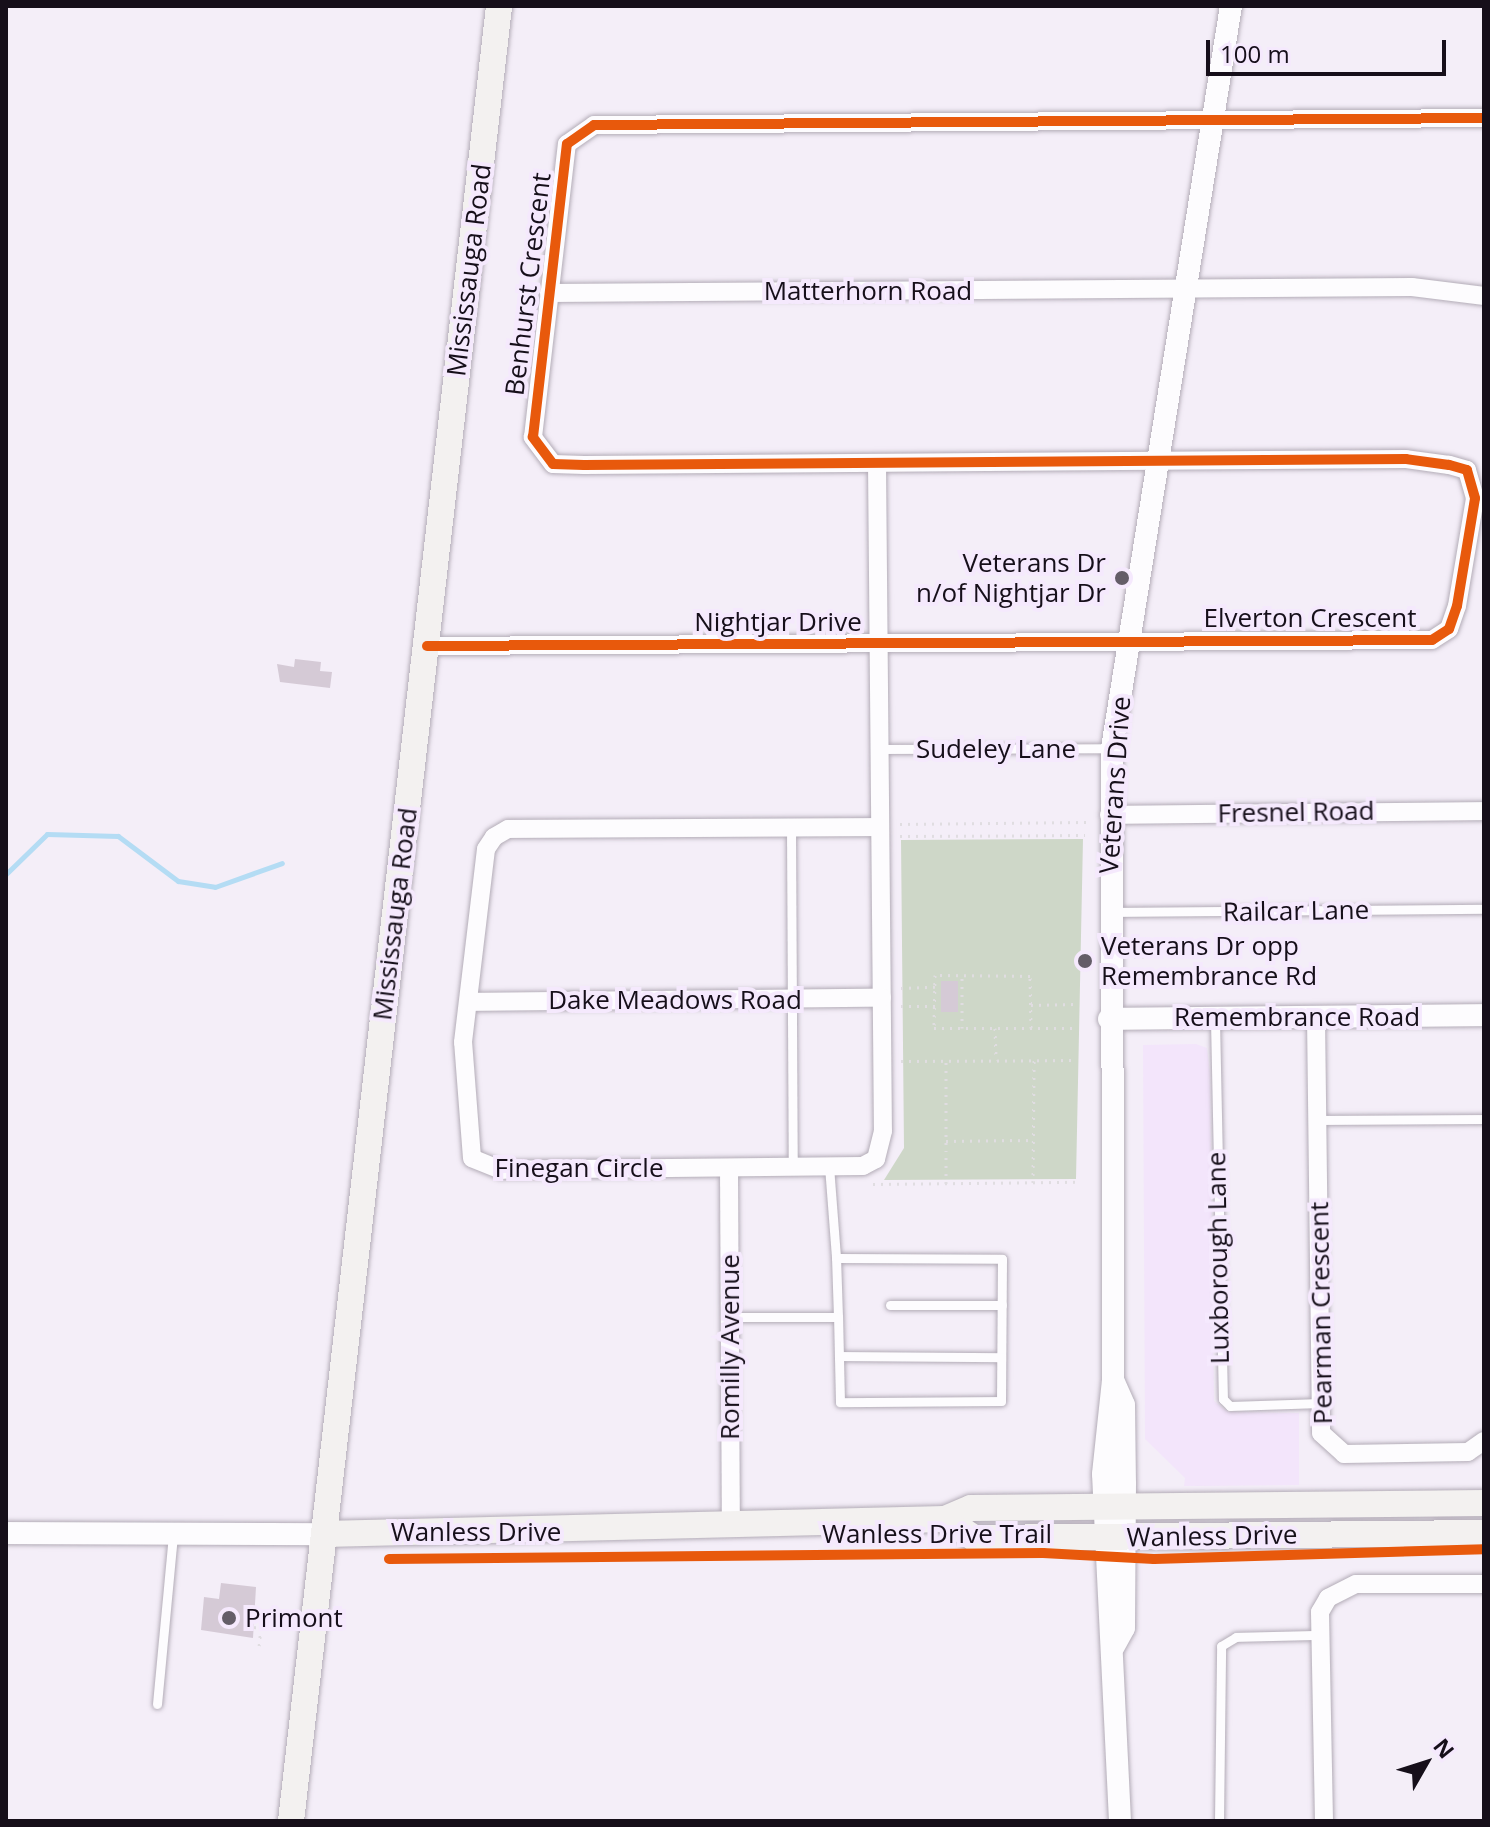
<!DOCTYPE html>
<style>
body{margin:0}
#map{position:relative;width:1490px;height:1827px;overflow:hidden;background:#f4eef8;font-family:"Open Sans",sans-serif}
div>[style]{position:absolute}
.built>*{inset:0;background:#f3e5fb}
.green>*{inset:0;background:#ced7c8}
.stream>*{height:5px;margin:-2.5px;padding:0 2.5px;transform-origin:2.5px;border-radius:2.5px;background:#b4dcf4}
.building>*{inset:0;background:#d5cad6;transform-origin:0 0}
.path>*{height:3px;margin-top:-1.5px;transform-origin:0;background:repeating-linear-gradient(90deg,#e0dde1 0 2px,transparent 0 8px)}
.roads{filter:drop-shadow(0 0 2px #b3acb7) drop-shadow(0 0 2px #b3acb7)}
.service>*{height:9px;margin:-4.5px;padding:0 4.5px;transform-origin:4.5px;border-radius:4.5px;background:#fdfcfe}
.minor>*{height:18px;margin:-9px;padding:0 9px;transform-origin:9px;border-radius:9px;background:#fdfcfe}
.tertiary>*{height:22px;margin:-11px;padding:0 11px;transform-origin:11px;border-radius:11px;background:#fdfcfe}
.secondary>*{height:26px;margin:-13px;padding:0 13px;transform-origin:13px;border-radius:13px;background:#f3f1f0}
.cycleway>*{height:10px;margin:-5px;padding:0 5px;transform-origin:5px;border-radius:5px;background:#e8590c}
.dots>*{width:22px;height:22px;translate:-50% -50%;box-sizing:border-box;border:4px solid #f5e9fd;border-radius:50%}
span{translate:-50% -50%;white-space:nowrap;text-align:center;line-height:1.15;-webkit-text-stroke:8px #f5e9fd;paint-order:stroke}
.street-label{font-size:26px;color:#160f1a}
.poi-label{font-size:26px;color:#160f1a}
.right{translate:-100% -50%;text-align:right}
.left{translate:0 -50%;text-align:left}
.frame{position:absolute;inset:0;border:8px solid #160f1a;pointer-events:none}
.north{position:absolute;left:1386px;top:1723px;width:80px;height:80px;-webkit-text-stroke:6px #f5e9fd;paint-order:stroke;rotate:51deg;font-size:22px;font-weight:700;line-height:32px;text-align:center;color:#160f1a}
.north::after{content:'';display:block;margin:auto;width:28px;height:36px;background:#160f1a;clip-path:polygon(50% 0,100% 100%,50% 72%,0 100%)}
.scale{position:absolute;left:1206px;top:40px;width:240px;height:36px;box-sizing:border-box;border:4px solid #160f1a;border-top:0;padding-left:10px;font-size:24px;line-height:28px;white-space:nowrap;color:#160f1a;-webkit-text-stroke:6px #f5e9fd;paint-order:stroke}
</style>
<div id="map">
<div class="built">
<div style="clip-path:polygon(1196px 1044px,1207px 1048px,1210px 1073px,1214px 1401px,1228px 1412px,1299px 1413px,1299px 1485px,1184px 1486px,1185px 1478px,1145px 1439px,1143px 1045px)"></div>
</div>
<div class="green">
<div style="clip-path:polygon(1083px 839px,1076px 1179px,884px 1180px,904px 1148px,901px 840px)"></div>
</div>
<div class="stream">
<div style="left:6px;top:874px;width:57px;rotate:-44.3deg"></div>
<div style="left:47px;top:834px;width:71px;rotate:1.6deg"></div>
<div style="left:118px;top:836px;width:75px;rotate:36.9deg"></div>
<div style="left:178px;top:881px;width:37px;rotate:9deg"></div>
<div style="left:215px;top:887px;width:71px;rotate:-19.7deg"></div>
</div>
<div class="building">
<div style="clip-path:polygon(295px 659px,321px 662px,320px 671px,332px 672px,330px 688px,280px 682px,277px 664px,294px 667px)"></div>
<div style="left:941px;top:981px;width:17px;height:31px"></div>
<div style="clip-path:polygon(221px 1583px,256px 1587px,253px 1638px,201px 1630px,204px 1597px,219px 1599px)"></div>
</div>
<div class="path">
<div style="left:900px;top:824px;width:186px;rotate:-0.6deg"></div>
<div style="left:900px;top:836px;width:185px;rotate:-0.3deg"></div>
<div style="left:1134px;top:957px;width:26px;rotate:-4deg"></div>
<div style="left:901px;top:988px;width:34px;rotate:-2deg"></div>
<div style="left:1031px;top:1005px;width:45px;rotate:-1.3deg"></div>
<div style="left:901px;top:1006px;width:34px"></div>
<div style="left:962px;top:1028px;width:52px;rotate:-90deg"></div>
<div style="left:995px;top:1028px;width:32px;rotate:88deg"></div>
<div style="left:1031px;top:1028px;width:52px;rotate:-91.1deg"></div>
<div style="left:1030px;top:976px;width:95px;rotate:-179.4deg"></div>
<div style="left:935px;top:975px;width:53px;rotate:91.1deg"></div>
<div style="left:934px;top:1028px;width:143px"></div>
<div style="left:901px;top:1061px;width:176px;rotate:-0.3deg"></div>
<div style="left:946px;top:1141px;width:87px;rotate:-0.7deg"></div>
<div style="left:1033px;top:1183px;width:123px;rotate:-89.5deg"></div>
<div style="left:873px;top:1184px;width:205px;rotate:-0.6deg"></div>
<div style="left:946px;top:1184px;width:123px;rotate:-90deg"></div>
<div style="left:254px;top:1627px;width:7px;rotate:8deg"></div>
<div style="left:261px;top:1628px;width:18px;rotate:96deg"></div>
</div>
<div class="roads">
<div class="service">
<div style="left:880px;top:749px;width:232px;rotate:-0.2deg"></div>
<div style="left:791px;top:827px;width:340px;rotate:89.7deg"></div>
<div style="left:1111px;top:912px;width:373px;rotate:-0.5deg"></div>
<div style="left:1215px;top:1020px;width:379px;rotate:88.8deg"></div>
<div style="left:1223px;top:1399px;width:10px;rotate:45deg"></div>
<div style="left:1230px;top:1406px;width:91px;rotate:-1.9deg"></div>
<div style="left:1318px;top:1120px;width:166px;rotate:-0.3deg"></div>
<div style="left:829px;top:1166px;width:92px;rotate:85.6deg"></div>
<div style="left:890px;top:1305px;width:112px"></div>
<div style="left:730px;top:1317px;width:108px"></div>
<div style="left:838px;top:1317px;width:59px;rotate:-91.9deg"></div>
<div style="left:836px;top:1258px;width:166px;rotate:0.3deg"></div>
<div style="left:1002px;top:1259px;width:142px;rotate:90.4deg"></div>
<div style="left:1001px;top:1401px;width:161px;rotate:179.6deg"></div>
<div style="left:840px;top:1402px;width:85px;rotate:-91.3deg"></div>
<div style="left:840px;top:1356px;width:161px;rotate:0.4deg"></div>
<div style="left:157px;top:1704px;width:171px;rotate:-84.6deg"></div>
<div style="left:1219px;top:1821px;width:175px;rotate:-89.3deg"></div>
<div style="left:1221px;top:1646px;width:17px;rotate:-31deg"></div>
<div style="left:1236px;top:1637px;width:84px;rotate:-1.4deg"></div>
</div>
<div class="minor">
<div style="left:549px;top:293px;width:863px;rotate:-0.4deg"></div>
<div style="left:1412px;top:287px;width:73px;rotate:7.1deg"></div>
<div style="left:877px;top:463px;width:668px;rotate:89.49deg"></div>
<div style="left:883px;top:1131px;width:29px;rotate:104deg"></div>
<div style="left:876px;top:1159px;width:15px;rotate:152deg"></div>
<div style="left:863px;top:1166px;width:362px;rotate:179.4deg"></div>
<div style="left:501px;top:1170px;width:31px;rotate:-158deg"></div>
<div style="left:472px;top:1158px;width:116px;rotate:-94.4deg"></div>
<div style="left:463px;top:1042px;width:194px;rotate:-83.2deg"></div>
<div style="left:486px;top:849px;width:14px;rotate:-56deg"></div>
<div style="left:494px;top:837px;width:16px;rotate:-30deg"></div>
<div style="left:508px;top:829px;width:371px;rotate:-0.3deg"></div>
<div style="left:427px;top:646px;width:1005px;rotate:-0.34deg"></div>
<div style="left:1432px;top:640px;width:20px;rotate:-33deg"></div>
<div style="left:1449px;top:629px;width:24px;rotate:-71deg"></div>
<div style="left:1457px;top:606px;width:109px;rotate:-80.5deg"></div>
<div style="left:1475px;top:498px;width:29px;rotate:-106deg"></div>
<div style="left:1467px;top:470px;width:19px;rotate:-164deg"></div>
<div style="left:1449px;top:465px;width:43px;rotate:-172.1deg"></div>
<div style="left:1406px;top:459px;width:822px;rotate:179.58deg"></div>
<div style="left:584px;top:465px;width:31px;rotate:-178deg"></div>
<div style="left:553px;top:464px;width:34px;rotate:-127deg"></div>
<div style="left:533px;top:437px;width:295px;rotate:-83.4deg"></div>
<div style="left:567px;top:144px;width:33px;rotate:-35deg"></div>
<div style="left:594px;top:125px;width:890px;rotate:-0.45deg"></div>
<div style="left:1109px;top:815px;width:375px;rotate:-0.6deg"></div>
<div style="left:469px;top:1002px;width:413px;rotate:-0.6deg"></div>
<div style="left:1316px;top:1017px;width:416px;rotate:89.3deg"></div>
<div style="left:1321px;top:1433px;width:31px;rotate:42deg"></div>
<div style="left:1344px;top:1454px;width:124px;rotate:-0.9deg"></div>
<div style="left:1468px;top:1452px;width:19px;rotate:-35deg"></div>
<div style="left:729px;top:1168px;width:358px;rotate:89.7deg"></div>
<div style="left:1324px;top:1821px;width:209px;rotate:-91.1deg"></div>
<div style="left:1320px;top:1612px;width:16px;rotate:-60deg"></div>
<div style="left:1328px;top:1598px;width:31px;rotate:-27deg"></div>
<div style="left:1356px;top:1584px;width:128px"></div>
</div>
<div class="tertiary">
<div style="left:1109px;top:1019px;width:375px;rotate:-0.6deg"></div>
<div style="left:1113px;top:1380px;width:27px;rotate:66deg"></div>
<div style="left:1124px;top:1405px;width:78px;rotate:89.3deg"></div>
<div style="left:1125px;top:1483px;width:145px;rotate:90.4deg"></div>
<div style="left:1124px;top:1628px;width:21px;rotate:119deg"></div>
<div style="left:6px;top:1533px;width:318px;rotate:0.2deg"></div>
<div style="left:1120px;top:1821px;width:347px;rotate:-92.8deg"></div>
<div style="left:1103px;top:1474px;width:95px;rotate:-83.9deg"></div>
<div style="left:1113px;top:1380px;width:632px;rotate:-90.09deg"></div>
<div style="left:1112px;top:748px;width:751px;rotate:-80.89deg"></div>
</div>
<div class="secondary">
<div style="left:945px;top:1519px;width:35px;rotate:33deg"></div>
<div style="left:974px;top:1538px;width:510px;rotate:-0.56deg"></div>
<div style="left:324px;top:1534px;width:621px;rotate:-1.38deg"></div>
<div style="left:945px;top:1519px;width:28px;rotate:-23deg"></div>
<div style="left:971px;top:1508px;width:513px;rotate:-0.56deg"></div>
<div style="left:291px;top:1821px;width:1827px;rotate:-83.46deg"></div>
</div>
</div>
<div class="cycleway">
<div style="left:427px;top:646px;width:1005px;rotate:-0.34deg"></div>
<div style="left:1432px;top:640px;width:20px;rotate:-33deg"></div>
<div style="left:1449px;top:629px;width:24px;rotate:-71deg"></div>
<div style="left:1457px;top:606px;width:109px;rotate:-80.5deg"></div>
<div style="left:1475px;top:498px;width:29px;rotate:-106deg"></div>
<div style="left:1467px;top:470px;width:19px;rotate:-164deg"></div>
<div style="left:1449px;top:465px;width:43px;rotate:-172.1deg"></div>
<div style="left:1406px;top:459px;width:822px;rotate:179.58deg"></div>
<div style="left:584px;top:465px;width:31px;rotate:-178deg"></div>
<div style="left:553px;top:464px;width:34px;rotate:-127deg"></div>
<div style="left:533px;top:437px;width:295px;rotate:-83.4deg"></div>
<div style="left:567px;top:144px;width:33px;rotate:-35deg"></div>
<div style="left:594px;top:125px;width:890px;rotate:-0.45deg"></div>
<div style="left:389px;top:1559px;width:654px;rotate:-0.53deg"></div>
<div style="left:1043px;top:1553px;width:111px;rotate:3.1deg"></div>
<div style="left:1154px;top:1559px;width:330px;rotate:-1.7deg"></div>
</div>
<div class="dots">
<div style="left:1122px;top:578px;background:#645d68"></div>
<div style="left:1085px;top:961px;background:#645d68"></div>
<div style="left:229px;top:1618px;background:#645d68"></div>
</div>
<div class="street-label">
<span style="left:469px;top:270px;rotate:-83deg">Mississauga Road</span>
<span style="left:528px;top:284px;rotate:-83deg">Benhurst Crescent</span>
<span style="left:868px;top:291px">Matterhorn Road</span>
<span style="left:1310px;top:618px">Elverton Crescent</span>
<span style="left:778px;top:622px">Nightjar Drive</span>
<span style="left:996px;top:749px">Sudeley Lane</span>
<span style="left:1115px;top:785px;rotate:-86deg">Veterans Drive</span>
<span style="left:1296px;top:812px;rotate:-1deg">Fresnel Road</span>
<span style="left:1296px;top:911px;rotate:-1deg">Railcar Lane</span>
<span style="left:395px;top:914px;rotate:-83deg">Mississauga Road</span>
<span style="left:675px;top:1000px">Dake Meadows Road</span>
<span style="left:1297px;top:1017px">Remembrance Road</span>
<span style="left:579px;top:1168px">Finegan Circle</span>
<span style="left:1218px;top:1258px;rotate:-91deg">Luxborough Lane</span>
<span style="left:1321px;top:1313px;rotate:-91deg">Pearman Crescent</span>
<span style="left:730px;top:1347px;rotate:-90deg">Romilly Avenue</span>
<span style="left:476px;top:1532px">Wanless Drive</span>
<span style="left:937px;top:1534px">Wanless Drive Trail</span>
<span style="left:1212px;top:1536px;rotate:-1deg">Wanless Drive</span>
</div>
<div class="poi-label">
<span class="right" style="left:1106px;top:578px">Veterans Dr<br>n/of Nightjar Dr</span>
<span class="left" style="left:1101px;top:961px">Veterans Dr opp<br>Remembrance Rd</span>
<span class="left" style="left:245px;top:1618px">Primont</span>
</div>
<div class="frame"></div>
<div class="north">N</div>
<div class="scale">100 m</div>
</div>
